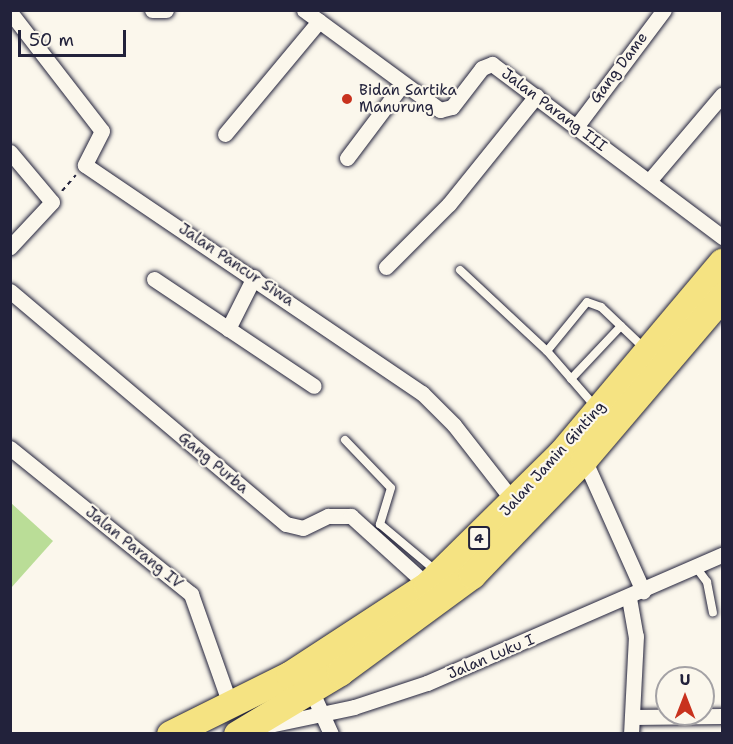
<!DOCTYPE html>
<style>
body{margin:0}
#map{position:relative;width:733px;height:744px;overflow:hidden;background:#fbf7ec;font-family:"Shantell Sans",sans-serif}
div>[style]{position:absolute}
.green>*{inset:0;background:#badd97}
.path>*{height:2px;margin-top:-1px;transform-origin:0;background:repeating-linear-gradient(90deg,#22223b 0 4.5px,transparent 0 9px)}
.roads{filter:drop-shadow(0 0 2px #22223b) drop-shadow(0 0 2px #22223b)}
.lane>*{height:8px;margin:-4px;padding:0 4px;transform-origin:4px;border-radius:4px;background:#fbf7ec}
.street>*{height:15px;margin:-7.5px;padding:0 7.5px;transform-origin:7.5px;border-radius:7.5px;background:#fbf7ec}
.highway>*{height:27px;margin:-13.5px;padding:0 13.5px;transform-origin:13.5px;border-radius:13.5px;background:#f5e382}
.dots>*{width:16px;height:16px;translate:-50% -50%;box-sizing:border-box;border:3px solid #fbf7ec;border-radius:50%}
span{translate:-50% -50%;white-space:nowrap;text-align:center;line-height:1.15;-webkit-text-stroke:4.5px #fbf7ec;paint-order:stroke}
.shield-label span{padding:2px 4px;background:#fbf7ec;border:2px solid;border-radius:4px;-webkit-text-stroke-width:0}
.shield-label{font-size:14px;color:#22223b;font-weight:700}
.street-label{font-size:15px;color:#22223b}
.poi-label{font-size:15px;color:#22223b}
.left{translate:0 -50%;text-align:left}
.frame{position:absolute;inset:0;border:12px solid #22223b;pointer-events:none}
.north{position:absolute;left:655px;top:666px;width:60px;height:60px;box-sizing:border-box;background:#fbf7ec;border:2px solid #a4a2a5;border-radius:50%;rotate:0deg;font-size:16px;font-weight:700;line-height:24px;text-align:center;color:#22223b}
.north::after{content:'';display:block;margin:auto;width:21px;height:27px;background:#c8321e;clip-path:polygon(50% 0,100% 100%,50% 72%,0 100%)}
.scale{position:absolute;left:18px;top:30px;width:108px;height:27px;box-sizing:border-box;border:3px solid #22223b;border-top:0;padding-left:8px;font-size:18px;line-height:21px;white-space:nowrap;color:#22223b;-webkit-text-stroke:4px #fbf7ec;paint-order:stroke}
</style>
<div id="map">
<div class="green">
<div style="clip-path:polygon(11px 503px,53px 541px,11px 588px)"></div>
</div>
<div class="path">
<div style="left:62px;top:191px;width:21px;rotate:-49deg"></div>
</div>
<div class="roads">
<div class="lane">
<div style="left:460px;top:270px;width:119px;rotate:43deg"></div>
<div style="left:547px;top:351px;width:72px;rotate:49deg"></div>
<div style="left:547px;top:351px;width:63px;rotate:-50.8deg"></div>
<div style="left:587px;top:302px;width:15px;rotate:20deg"></div>
<div style="left:601px;top:307px;width:58px;rotate:43.6deg"></div>
<div style="left:571px;top:379px;width:73px;rotate:-46.7deg"></div>
<div style="left:345px;top:440px;width:66px;rotate:46.2deg"></div>
<div style="left:391px;top:488px;width:38px;rotate:107deg"></div>
<div style="left:380px;top:524px;width:73px;rotate:40deg"></div>
<div style="left:695px;top:566px;width:20px;rotate:53deg"></div>
<div style="left:707px;top:582px;width:31px;rotate:79deg"></div>
</div>
<div class="street">
<div style="left:152px;top:10px;width:14px"></div>
<div style="left:304px;top:10px;width:169px;rotate:36.3deg"></div>
<div style="left:440px;top:110px;width:12px;rotate:-14deg"></div>
<div style="left:452px;top:107px;width:49px;rotate:-52.4deg"></div>
<div style="left:482px;top:68px;width:11px;rotate:-22deg"></div>
<div style="left:492px;top:64px;width:288px;rotate:36.9deg"></div>
<div style="left:10px;top:12px;width:150px;rotate:52.3deg"></div>
<div style="left:102px;top:131px;width:38px;rotate:117deg"></div>
<div style="left:85px;top:165px;width:407px;rotate:34.1deg"></div>
<div style="left:422px;top:393px;width:45px;rotate:45deg"></div>
<div style="left:454px;top:425px;width:99px;rotate:52deg"></div>
<div style="left:576px;top:127px;width:146px;rotate:-53.1deg"></div>
<div style="left:225px;top:134px;width:147px;rotate:-50.2deg"></div>
<div style="left:10px;top:152px;width:65px;rotate:50deg"></div>
<div style="left:52px;top:202px;width:62px;rotate:133deg"></div>
<div style="left:347px;top:158px;width:91px;rotate:-53deg"></div>
<div style="left:649px;top:181px;width:113px;rotate:-49.7deg"></div>
<div style="left:386px;top:267px;width:89px;rotate:-45deg"></div>
<div style="left:449px;top:204px;width:139px;rotate:-51.1deg"></div>
<div style="left:154px;top:279px;width:192px;rotate:33.8deg"></div>
<div style="left:10px;top:291px;width:361px;rotate:40.2deg"></div>
<div style="left:286px;top:524px;width:17px;rotate:13deg"></div>
<div style="left:303px;top:528px;width:28px;rotate:-26deg"></div>
<div style="left:328px;top:516px;width:23px"></div>
<div style="left:351px;top:516px;width:103px;rotate:42.2deg"></div>
<div style="left:228px;top:329px;width:58px;rotate:-63.4deg"></div>
<div style="left:10px;top:448px;width:233px;rotate:38.9deg"></div>
<div style="left:191px;top:594px;width:120px;rotate:70.5deg"></div>
<div style="left:584px;top:459px;width:145px;rotate:65.9deg"></div>
<div style="left:629px;top:598px;width:39px;rotate:80deg"></div>
<div style="left:636px;top:636px;width:98px;rotate:92.9deg"></div>
<div style="left:311px;top:690px;width:48px;rotate:65.6deg"></div>
<div style="left:632px;top:717px;width:90px;rotate:-0.6deg"></div>
<div style="left:260px;top:727px;width:96px;rotate:-12deg"></div>
<div style="left:354px;top:707px;width:77px;rotate:-18.2deg"></div>
<div style="left:427px;top:683px;width:322px;rotate:-23.5deg"></div>
</div>
<div class="highway">
<div style="left:170px;top:734px;width:133px;rotate:-26.4deg"></div>
<div style="left:289px;top:675px;width:165px;rotate:-33.1deg"></div>
<div style="left:427px;top:585px;width:188px;rotate:-44.6deg"></div>
<div style="left:561px;top:453px;width:250px;rotate:-49.9deg"></div>
<div style="left:237px;top:734px;width:120px;rotate:-31deg"></div>
<div style="left:340px;top:672px;width:164px;rotate:-36.3deg"></div>
<div style="left:472px;top:575px;width:161px;rotate:-46deg"></div>
<div style="left:584px;top:459px;width:213px;rotate:-49.6deg"></div>
</div>
</div>
<div class="dots">
<div style="left:347px;top:99px;background:#c8321e"></div>
</div>
<div class="shield-label">
<span style="left:479px;top:538px">4</span>
</div>
<div class="street-label">
<span style="left:619px;top:68px;rotate:-53deg">Gang Dame</span>
<span style="left:554px;top:110px;rotate:37deg">Jalan Parang III</span>
<span style="left:236px;top:265px;rotate:34deg">Jalan Pancur Siwa</span>
<span style="left:553px;top:459px;rotate:-48deg">Jalan Jamin Ginting</span>
<span style="left:213px;top:463px;rotate:40deg">Gang Purba</span>
<span style="left:134px;top:548px;rotate:39deg">Jalan Parang IV</span>
<span style="left:491px;top:657px;rotate:-23deg">Jalan Luku I</span>
</div>
<div class="poi-label">
<span class="left" style="left:359px;top:99px">Bidan Sartika<br>Manurung</span>
</div>
<div class="frame"></div>
<div class="north">U</div>
<div class="scale">50 m</div>
</div>
